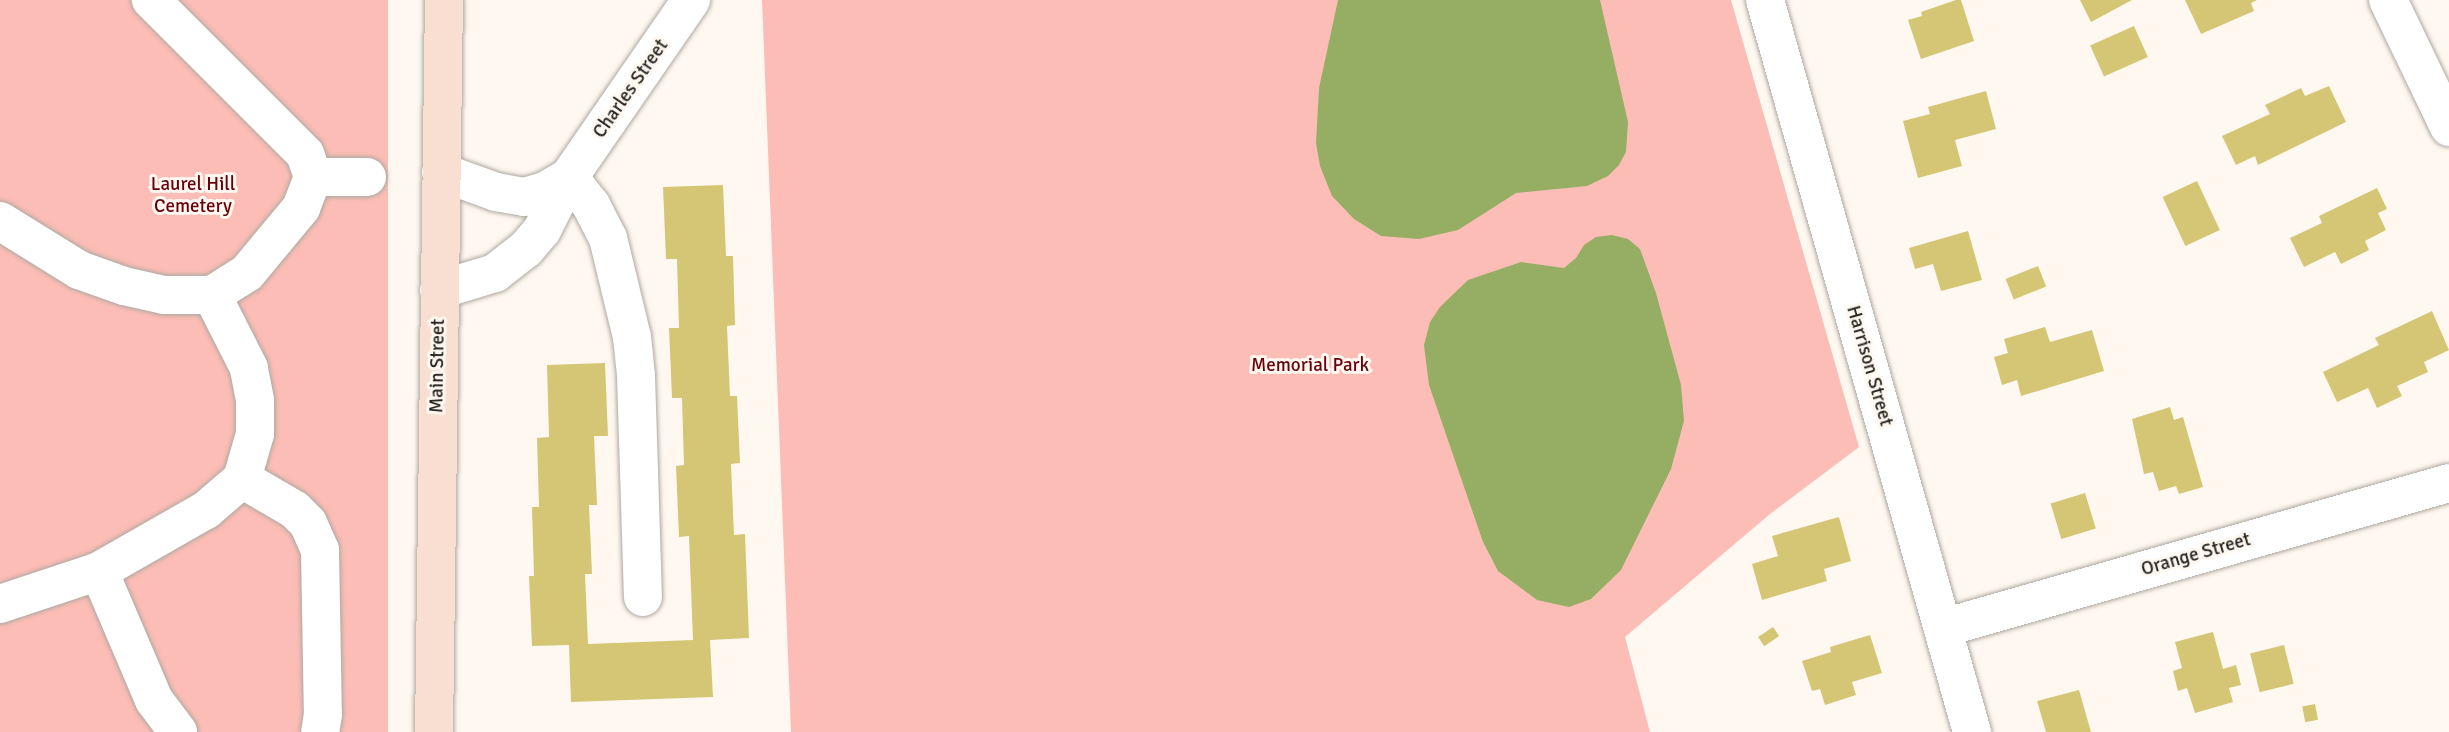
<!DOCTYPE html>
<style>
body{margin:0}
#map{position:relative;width:2449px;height:732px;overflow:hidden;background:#fff8f0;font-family:Signika,sans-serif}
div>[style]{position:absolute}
.green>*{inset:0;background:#fcbdb6;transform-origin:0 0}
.water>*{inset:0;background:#96ae64}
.building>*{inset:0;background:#d5c675;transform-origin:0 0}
.roads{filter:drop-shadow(0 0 2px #aea9a1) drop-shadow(0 0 2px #aea9a1)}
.minor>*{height:38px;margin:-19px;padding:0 19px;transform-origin:19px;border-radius:19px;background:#fff}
.major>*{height:38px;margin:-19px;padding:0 19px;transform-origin:19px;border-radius:19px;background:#f8dfd2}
span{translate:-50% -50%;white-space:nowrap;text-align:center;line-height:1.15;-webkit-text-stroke:6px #fff8f0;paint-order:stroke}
.street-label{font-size:19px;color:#252320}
.park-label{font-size:19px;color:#69000a}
</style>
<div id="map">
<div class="green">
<div style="left:0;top:0;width:388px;height:732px"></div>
<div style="clip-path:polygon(762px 0,1731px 0,1859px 447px,1770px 514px,1625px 637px,1650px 732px,791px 732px)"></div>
</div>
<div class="water">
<div style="clip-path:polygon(1338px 0,1600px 0,1628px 122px,1626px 152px,1619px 165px,1608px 176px,1587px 186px,1516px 193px,1458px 230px,1419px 239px,1381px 236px,1354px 219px,1332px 196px,1320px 166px,1316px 143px,1319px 88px)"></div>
<div style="clip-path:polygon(1612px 235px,1628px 239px,1640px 249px,1656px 293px,1681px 385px,1684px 421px,1671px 469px,1621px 570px,1591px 599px,1569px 607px,1537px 600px,1498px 571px,1483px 542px,1429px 385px,1424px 345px,1430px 322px,1440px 307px,1468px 280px,1521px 262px,1564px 268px,1576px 258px,1584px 245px,1596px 237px)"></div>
</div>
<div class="building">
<div style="clip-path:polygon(1956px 0,1961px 0,1974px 41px,1921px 59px,1908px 20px,1922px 16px,1921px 12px)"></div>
<div style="clip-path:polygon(2080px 0,2132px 0,2091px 22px)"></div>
<div style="clip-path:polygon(2185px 0,2257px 0,2251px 3px,2254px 11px,2201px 34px)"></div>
<div style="left:2134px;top:26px;width:34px;height:48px;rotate:66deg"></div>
<div style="clip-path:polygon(2329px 86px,2346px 122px,2258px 165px,2255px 156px,2236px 165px,2222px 136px,2270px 114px,2265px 105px,2301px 88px,2305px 96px)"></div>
<div style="clip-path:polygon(1986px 91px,1996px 129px,1955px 140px,1962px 166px,1918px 178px,1903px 121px,1930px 114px,1928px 107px)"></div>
<div style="left:2197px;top:181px;width:54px;height:38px;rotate:65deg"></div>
<div style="clip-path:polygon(723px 185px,726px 256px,733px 256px,735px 325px,727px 326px,730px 396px,737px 396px,740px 463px,731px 464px,734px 535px,745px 534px,749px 638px,710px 640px,713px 697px,571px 702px,569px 645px,532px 646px,529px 576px,534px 576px,532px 507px,539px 507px,537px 438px,549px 437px,547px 365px,605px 363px,608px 436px,594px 436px,597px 505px,589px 505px,592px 574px,585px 574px,588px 644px,693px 640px,689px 536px,679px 537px,676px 466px,684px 465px,682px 398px,672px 398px,669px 328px,679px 328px,677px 259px,666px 259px,663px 187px)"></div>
<div style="clip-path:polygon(2377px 188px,2387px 209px,2378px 213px,2386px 230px,2365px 241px,2369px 250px,2341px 264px,2335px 252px,2304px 267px,2290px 238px,2322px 223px,2319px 216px)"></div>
<div style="clip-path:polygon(1968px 231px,1982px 280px,1941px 291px,1933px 264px,1915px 269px,1909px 248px)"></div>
<div style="left:2038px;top:266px;width:22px;height:35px;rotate:68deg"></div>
<div style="clip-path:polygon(2432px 311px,2449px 350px,2424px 362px,2428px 372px,2397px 386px,2402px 396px,2377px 408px,2368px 388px,2337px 402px,2323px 372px,2379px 345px,2375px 338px)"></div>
<div style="clip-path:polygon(2045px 327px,2050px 342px,2092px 330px,2104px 371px,2021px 396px,2017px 380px,2002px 385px,1994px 357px,2008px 353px,2004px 339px)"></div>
<div style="clip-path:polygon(2170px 407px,2174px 420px,2183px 417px,2203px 487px,2179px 494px,2176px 486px,2159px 491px,2153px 472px,2144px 474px,2132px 419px)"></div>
<div style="left:2085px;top:493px;width:37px;height:36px;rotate:73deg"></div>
<div style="clip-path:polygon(1839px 517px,1851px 561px,1824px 569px,1827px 581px,1762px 600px,1752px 564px,1778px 556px,1772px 536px)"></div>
<div style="left:1773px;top:627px;width:11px;height:18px;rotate:56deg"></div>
<div style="clip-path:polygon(2213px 632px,2223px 669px,2236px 665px,2241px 685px,2229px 688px,2233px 702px,2195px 713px,2187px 688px,2178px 691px,2173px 671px,2182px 668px,2175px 642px)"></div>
<div style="clip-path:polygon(1870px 635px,1882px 673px,1852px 682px,1856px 695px,1825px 705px,1820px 689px,1812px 691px,1802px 661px,1831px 652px,1830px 647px)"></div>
<div style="left:2284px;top:645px;width:40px;height:35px;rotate:76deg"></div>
<div style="clip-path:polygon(2079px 690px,2091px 732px,2046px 732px,2037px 701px)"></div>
<div style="left:2315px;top:704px;width:16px;height:13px;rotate:79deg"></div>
</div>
<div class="roads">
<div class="minor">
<div style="left:1765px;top:0;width:761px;rotate:74.21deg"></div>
<div style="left:2388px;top:0;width:141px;rotate:64.3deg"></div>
<div style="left:441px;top:172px;width:59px;rotate:20deg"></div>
<div style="left:496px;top:192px;width:28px;rotate:10deg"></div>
<div style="left:524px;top:197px;width:22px;rotate:-16deg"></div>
<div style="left:545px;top:191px;width:28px;rotate:-30deg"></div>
<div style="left:313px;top:177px;width:54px"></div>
<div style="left:569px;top:177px;width:36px;rotate:52deg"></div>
<div style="left:591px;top:205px;width:37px;rotate:63deg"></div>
<div style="left:608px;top:238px;width:102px;rotate:76.4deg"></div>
<div style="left:632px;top:337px;width:39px;rotate:84deg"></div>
<div style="left:636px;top:376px;width:221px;rotate:88.2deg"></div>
<div style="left:0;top:221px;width:93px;rotate:31.8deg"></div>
<div style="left:79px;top:270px;width:48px;rotate:19.6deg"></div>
<div style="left:124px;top:286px;width:41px;rotate:12.7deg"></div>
<div style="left:164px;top:295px;width:48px"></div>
<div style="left:212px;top:295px;width:41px;rotate:-32.2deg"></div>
<div style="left:247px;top:273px;width:85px;rotate:-50.3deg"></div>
<div style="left:301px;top:208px;width:33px;rotate:-69deg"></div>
<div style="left:313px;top:177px;width:24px;rotate:-109deg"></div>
<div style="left:305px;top:154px;width:218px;rotate:-135deg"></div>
<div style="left:439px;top:290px;width:59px;rotate:-16.9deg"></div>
<div style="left:495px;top:273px;width:39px;rotate:-38deg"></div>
<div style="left:526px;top:249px;width:25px;rotate:-50deg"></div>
<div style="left:542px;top:230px;width:59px;rotate:-63deg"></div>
<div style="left:569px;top:177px;width:215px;rotate:-55.4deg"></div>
<div style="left:242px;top:479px;width:61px;rotate:30.3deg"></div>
<div style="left:295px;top:510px;width:18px;rotate:45deg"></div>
<div style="left:308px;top:523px;width:30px;rotate:66deg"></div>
<div style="left:320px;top:550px;width:164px;rotate:89deg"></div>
<div style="left:323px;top:714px;width:18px;rotate:99deg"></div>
<div style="left:99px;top:571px;width:140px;rotate:66.9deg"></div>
<div style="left:154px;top:700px;width:40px;rotate:53deg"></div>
<div style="left:0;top:604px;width:104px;rotate:-18.4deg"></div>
<div style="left:99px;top:571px;width:123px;rotate:-29.7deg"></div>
<div style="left:206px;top:510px;width:48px;rotate:-40.7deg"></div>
<div style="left:242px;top:479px;width:47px;rotate:-73.9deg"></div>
<div style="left:255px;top:434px;width:34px;rotate:-90deg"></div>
<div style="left:255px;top:400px;width:33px;rotate:-101deg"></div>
<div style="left:249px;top:368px;width:82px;rotate:-116.9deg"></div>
<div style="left:1943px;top:628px;width:526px;rotate:-15.99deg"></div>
</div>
<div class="major">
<div style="left:434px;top:732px;width:732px;rotate:-89.22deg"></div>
</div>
</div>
<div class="street-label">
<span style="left:631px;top:89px;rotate:-55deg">Charles Street</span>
<span style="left:438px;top:366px;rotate:-89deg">Main Street</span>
<span style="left:1869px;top:366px;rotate:74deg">Harrison Street</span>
<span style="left:2196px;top:555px;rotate:-16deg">Orange Street</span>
</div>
<div class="park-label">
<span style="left:193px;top:196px">Laurel Hill<br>Cemetery</span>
<span style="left:1310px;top:366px">Memorial Park</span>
</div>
</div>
